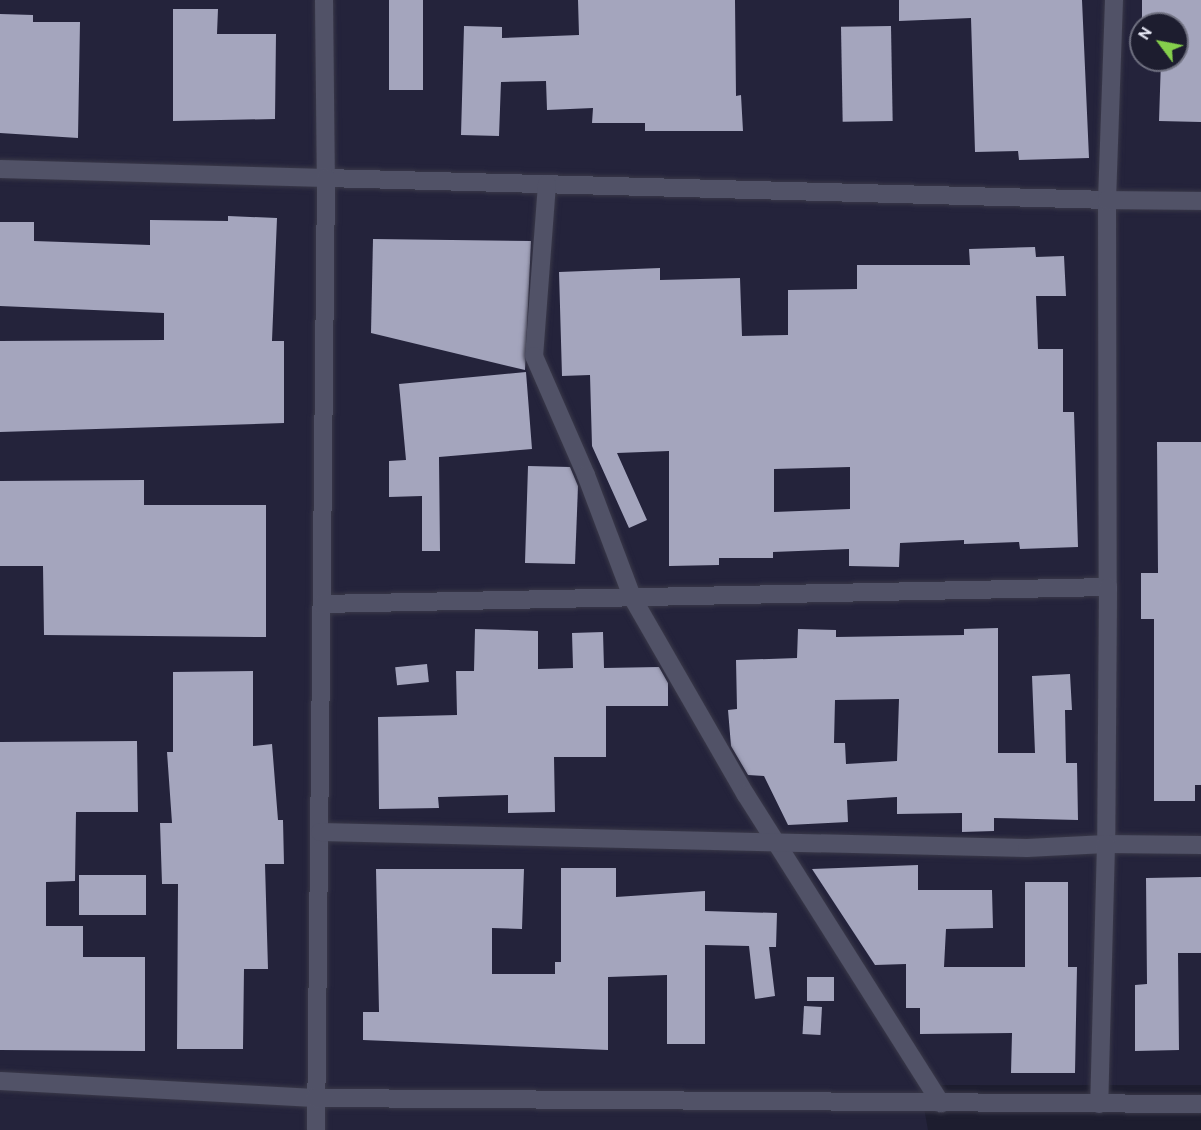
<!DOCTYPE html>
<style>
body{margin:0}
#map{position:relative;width:1201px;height:1130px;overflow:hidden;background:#1d1d2f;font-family:Cabin,sans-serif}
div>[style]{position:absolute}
.built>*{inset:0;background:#24233b}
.building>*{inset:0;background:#a4a5bd;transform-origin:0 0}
.roads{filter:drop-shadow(0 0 2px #3a3949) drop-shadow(0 0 2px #3a3949)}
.street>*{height:18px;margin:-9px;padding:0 9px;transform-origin:9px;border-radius:9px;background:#515267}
span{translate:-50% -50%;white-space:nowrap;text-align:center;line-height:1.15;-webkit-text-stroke:6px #1d1d2f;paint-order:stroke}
.north{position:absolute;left:1129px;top:12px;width:60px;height:60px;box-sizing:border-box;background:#1d1d2f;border:2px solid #6f7080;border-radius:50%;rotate:302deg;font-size:16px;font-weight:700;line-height:24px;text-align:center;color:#ebecf9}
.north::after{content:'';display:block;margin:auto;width:21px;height:27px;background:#85cf4c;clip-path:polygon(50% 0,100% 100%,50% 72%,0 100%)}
</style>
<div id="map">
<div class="built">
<div style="clip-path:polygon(evenodd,0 0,1201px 0,1201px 1085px,920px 1085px,928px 1130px,0 1130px,0 0,1141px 24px,1177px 24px,1177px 60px,1141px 60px,1141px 24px)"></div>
</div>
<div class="building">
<div style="left:389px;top:0;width:34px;height:90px"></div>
<div style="clip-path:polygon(578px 0,735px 0,736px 96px,741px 95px,743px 131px,645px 131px,645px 123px,592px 123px,593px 108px,547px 110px,546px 81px,501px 82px,499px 136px,461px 135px,464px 26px,502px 27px,502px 38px,579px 35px)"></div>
<div style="clip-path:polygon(899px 0,1082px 0,1089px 158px,1019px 160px,1018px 151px,975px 152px,971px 18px,899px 21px)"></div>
<div style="clip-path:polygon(1142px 0,1201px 0,1201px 122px,1159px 121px,1161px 60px,1177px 60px,1177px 24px,1142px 24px)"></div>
<div style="clip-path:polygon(173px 9px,218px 9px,217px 34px,276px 34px,275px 119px,173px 121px)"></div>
<div style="clip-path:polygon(0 14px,33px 15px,33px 22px,80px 22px,78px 138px,0 133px)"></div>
<div style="left:891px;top:26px;width:95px;height:50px;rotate:89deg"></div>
<div style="clip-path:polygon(228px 216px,277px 218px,272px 341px,284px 341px,284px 423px,0 432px,0 341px,164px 340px,164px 313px,0 306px,0 222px,34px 222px,34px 241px,150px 245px,150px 220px,228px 221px)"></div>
<div style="clip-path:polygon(373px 239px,531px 241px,525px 370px,371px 333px)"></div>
<div style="clip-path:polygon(evenodd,1035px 247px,1036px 257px,1064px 256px,1066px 296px,1036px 296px,1038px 349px,1063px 349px,1063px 412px,1074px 412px,1078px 547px,1020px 549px,1019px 542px,964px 544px,964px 540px,900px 543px,899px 567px,849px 566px,849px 549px,773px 552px,773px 558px,719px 558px,719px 565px,669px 566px,669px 451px,617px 453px,647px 520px,629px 528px,592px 446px,590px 375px,562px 376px,559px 272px,660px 268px,660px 280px,740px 278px,742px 336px,788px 335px,788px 290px,857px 289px,857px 265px,970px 265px,969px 249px,1035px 247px,850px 467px,850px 509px,774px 512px,774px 469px,850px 467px)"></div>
<div style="clip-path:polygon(526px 372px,532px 449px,439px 457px,440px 551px,422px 551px,422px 496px,389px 497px,389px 461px,406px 460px,399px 384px)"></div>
<div style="clip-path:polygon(1157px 442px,1201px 442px,1201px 785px,1195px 785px,1195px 801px,1154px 801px,1154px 619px,1141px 619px,1141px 573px,1158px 573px)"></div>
<div style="clip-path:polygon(528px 466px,570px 467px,578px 486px,575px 564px,525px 563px)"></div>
<div style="clip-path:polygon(144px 480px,144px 505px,266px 505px,266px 637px,44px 635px,43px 566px,0 566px,0 481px)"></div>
<div style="clip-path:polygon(evenodd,998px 628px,998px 753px,1035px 753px,1032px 676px,1070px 674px,1072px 710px,1065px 710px,1066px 763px,1077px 763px,1078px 820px,994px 818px,994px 831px,962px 832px,962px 813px,897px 814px,897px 797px,847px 800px,848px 822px,788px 825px,764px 776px,748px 775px,731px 746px,728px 710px,737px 709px,736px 660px,797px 658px,798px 629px,836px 630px,836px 637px,964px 635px,964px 629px,998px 628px,899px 699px,897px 761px,846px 764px,845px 743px,834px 743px,835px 700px,899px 699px)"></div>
<div style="clip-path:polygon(475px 629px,538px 631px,538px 669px,573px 668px,572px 633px,603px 632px,604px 668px,659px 667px,668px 683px,668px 706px,606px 706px,606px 757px,554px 757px,555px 812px,508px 813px,508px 795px,438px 797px,439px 808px,379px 809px,378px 717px,457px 715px,456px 671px,474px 671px)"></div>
<div style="left:427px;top:664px;width:18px;height:32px;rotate:84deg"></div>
<div style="clip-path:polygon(253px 671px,253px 746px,272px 744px,278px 820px,283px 820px,284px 864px,265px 864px,268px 969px,244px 969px,243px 1049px,177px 1049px,178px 884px,162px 884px,160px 823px,172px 823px,167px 752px,173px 752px,173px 672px)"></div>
<div style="clip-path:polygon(137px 741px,138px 812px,76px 812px,75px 881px,46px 882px,46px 926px,83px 926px,83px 957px,145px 957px,145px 1051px,0 1050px,0 742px)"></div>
<div style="clip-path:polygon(918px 865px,918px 890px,992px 890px,993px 928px,946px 929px,944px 967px,1025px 967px,1025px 882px,1068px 882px,1068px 967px,1077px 967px,1075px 1073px,1011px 1073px,1012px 1033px,920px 1034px,920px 1008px,906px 1008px,906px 964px,875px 965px,812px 869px)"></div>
<div style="clip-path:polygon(561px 868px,616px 868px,616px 897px,705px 891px,705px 911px,777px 913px,776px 947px,769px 947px,775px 996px,755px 999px,749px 946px,705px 945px,705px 1044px,667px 1044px,667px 975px,608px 977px,608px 1050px,363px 1040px,363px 1012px,379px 1012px,376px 869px,524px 869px,522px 929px,492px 928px,492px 974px,555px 974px,555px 962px,561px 962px)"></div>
<div style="left:79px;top:875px;width:67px;height:40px"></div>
<div style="clip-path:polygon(1201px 877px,1201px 953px,1178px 953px,1179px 1050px,1135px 1051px,1135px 985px,1147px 984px,1146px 878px)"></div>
<div style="left:807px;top:977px;width:27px;height:24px"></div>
<div style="left:804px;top:1006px;width:18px;height:28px;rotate:3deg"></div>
</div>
<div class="roads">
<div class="street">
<div style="left:324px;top:0;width:178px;rotate:89.4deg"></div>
<div style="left:326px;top:178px;width:781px;rotate:1.61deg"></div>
<div style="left:1107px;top:200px;width:387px;rotate:89.9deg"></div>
<div style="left:1114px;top:0;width:200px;rotate:92deg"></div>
<div style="left:1107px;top:200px;width:94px;rotate:0.6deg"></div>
<div style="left:0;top:169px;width:326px;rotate:1.6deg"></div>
<div style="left:326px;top:178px;width:952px;rotate:90.6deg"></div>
<div style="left:547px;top:184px;width:172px;rotate:94.3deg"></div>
<div style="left:534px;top:356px;width:130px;rotate:66.4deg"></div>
<div style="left:586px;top:475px;width:130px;rotate:69.3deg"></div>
<div style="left:632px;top:597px;width:228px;rotate:60.1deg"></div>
<div style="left:746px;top:795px;width:365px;rotate:57.7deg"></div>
<div style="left:322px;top:604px;width:786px;rotate:-1.24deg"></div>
<div style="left:1108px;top:587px;width:257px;rotate:90.4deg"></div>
<div style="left:1106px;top:844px;width:95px;rotate:0.6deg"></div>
<div style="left:320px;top:832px;width:707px;rotate:1.3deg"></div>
<div style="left:1027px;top:848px;width:79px;rotate:-2.9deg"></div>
<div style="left:1106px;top:844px;width:260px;rotate:91.5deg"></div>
<div style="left:0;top:1081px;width:315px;rotate:3.1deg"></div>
<div style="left:315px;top:1098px;width:886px;rotate:0.39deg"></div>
</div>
</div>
<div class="north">N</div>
</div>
